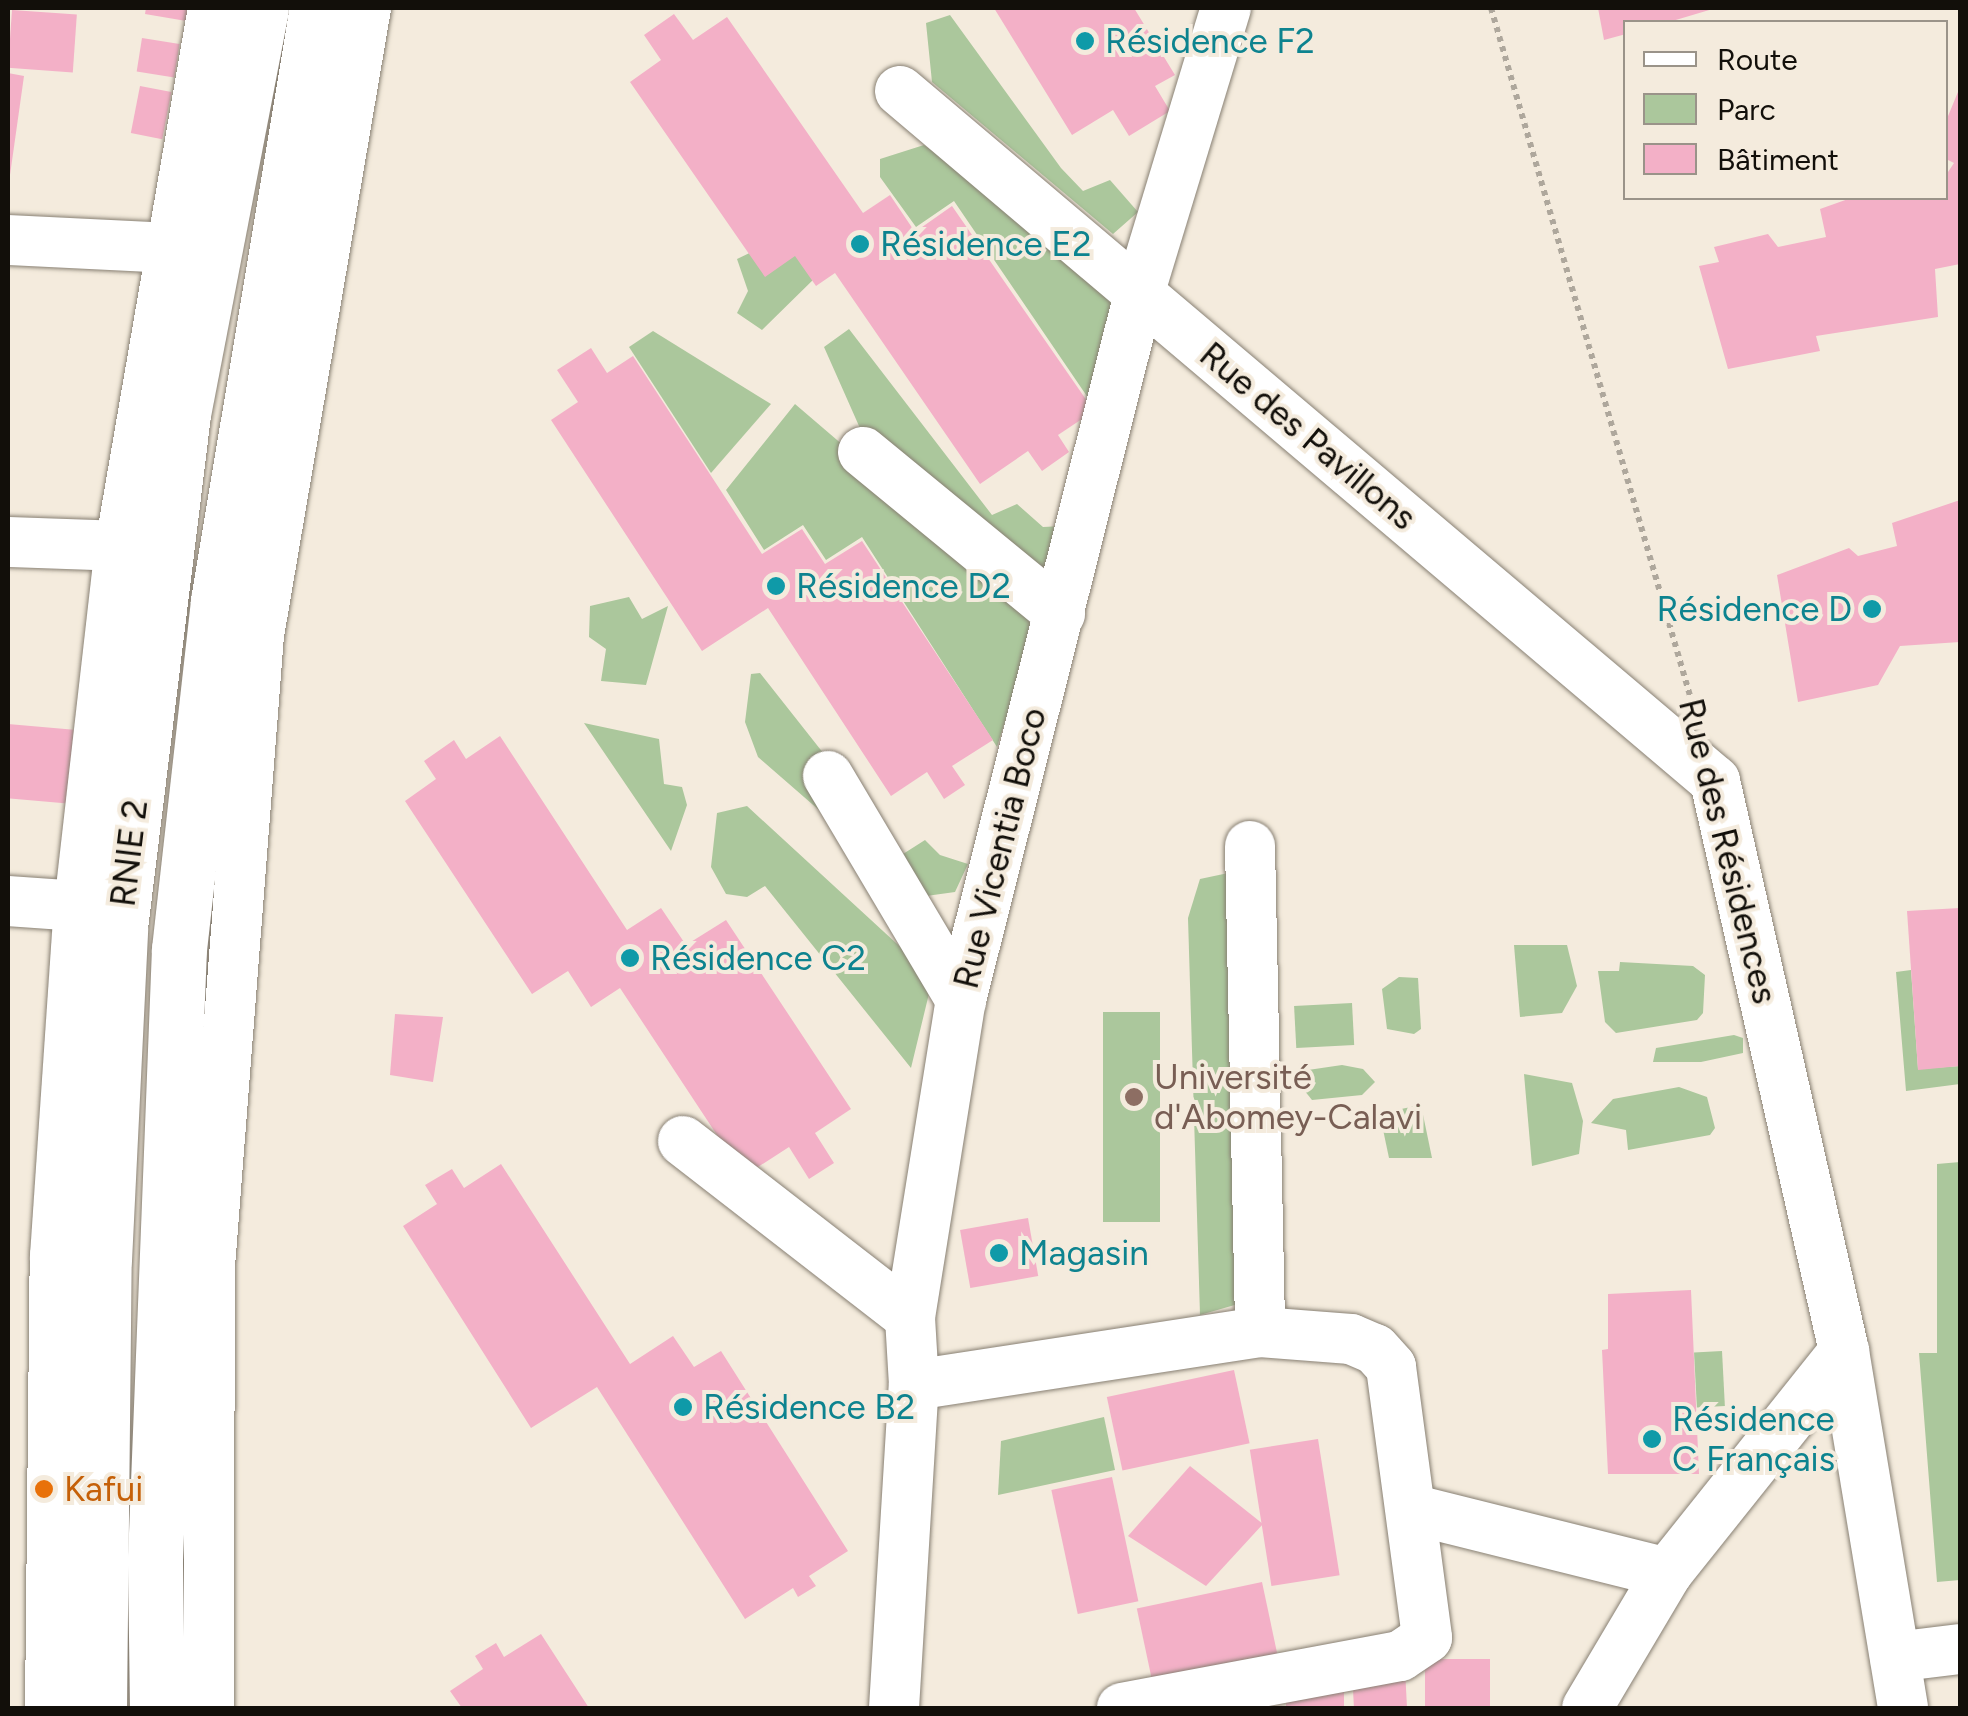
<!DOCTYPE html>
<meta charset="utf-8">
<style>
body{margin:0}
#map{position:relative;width:1968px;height:1716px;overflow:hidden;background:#f4ebdd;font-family:Figtree,sans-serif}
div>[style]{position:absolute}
.green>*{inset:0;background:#abc79c;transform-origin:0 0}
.building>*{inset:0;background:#f3b0c7;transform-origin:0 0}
.path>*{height:6px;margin-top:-3px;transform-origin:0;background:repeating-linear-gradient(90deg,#aea79c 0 5px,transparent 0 10px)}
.roads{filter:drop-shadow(0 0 2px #888073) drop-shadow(0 0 2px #888073)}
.minor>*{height:50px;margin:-25px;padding:0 25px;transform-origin:25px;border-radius:25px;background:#fff}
.highway>*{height:55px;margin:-27.5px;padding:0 27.5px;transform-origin:27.5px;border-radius:27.5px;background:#fff}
.dots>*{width:28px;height:28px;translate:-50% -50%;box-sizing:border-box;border:5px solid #f4ebdd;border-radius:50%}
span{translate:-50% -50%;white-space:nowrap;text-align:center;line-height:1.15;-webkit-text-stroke:8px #f4ebdd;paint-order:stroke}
.culture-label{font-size:35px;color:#0d838f}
.left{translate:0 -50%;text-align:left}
.right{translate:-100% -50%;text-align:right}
.street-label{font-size:35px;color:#120f0a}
.education-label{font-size:35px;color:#785e54}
.food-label{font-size:35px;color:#c56008}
.frame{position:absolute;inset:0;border:10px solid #120f0a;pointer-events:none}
.legend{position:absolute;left:1623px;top:20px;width:325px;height:180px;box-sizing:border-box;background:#f4ebdd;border:2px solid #9a9389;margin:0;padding:12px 18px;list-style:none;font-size:30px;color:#120f0a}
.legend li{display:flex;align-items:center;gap:20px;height:50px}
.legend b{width:50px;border:2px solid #9a9389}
</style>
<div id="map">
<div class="green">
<div style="clip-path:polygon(950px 15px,1061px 168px,1083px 191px,1110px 180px,1138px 212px,1113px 234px,932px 82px,926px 23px)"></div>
<div style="clip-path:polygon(924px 145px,1002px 200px,1124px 312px,1097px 411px,954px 201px,916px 227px,880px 177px,880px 159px)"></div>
<div style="clip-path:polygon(783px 237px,818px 275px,762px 330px,737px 313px,748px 291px,737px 259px)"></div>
<div style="clip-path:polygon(849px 329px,992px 515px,1017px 504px,1043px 527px,1063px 526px,1041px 587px,863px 435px,824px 347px)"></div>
<div style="clip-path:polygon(653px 331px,771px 404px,711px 473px,629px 347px)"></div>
<div style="clip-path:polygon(795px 404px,1039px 613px,997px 747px,862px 537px,826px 560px,803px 525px,764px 550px,726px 490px)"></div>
<div style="clip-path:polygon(629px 597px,642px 619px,668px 606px,646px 685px,601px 681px,606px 649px,589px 637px,590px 606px)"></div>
<div style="clip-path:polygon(760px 673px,903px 854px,925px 840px,940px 855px,968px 864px,955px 892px,919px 897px,758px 757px,745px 722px,751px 674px)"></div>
<div style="clip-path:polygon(584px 723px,659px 739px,664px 784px,682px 787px,687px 805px,671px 851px)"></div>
<div style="clip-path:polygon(747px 806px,933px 977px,911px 1068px,765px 886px,747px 897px,726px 894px,711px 867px,717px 813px)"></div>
<div style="clip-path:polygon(1233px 872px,1252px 1300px,1200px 1315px,1188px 918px,1200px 879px)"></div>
<div style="clip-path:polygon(1514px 945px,1567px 945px,1577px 986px,1562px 1013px,1520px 1017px)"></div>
<div style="clip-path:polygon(1620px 962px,1693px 966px,1705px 975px,1703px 1013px,1697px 1020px,1616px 1033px,1605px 1022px,1598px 971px,1619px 971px)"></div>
<div style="clip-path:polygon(1911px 970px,1918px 1069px,1960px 1066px,1960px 1084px,1906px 1091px,1896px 972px)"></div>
<div style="clip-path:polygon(1399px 977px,1418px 978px,1421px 1029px,1414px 1034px,1387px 1029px,1382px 989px)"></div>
<div style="left:1352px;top:1003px;width:42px;height:58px;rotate:87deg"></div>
<div style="left:1103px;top:1012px;width:57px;height:210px"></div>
<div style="clip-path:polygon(1734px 1035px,1743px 1038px,1743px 1053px,1701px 1062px,1653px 1062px,1656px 1048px)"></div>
<div style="clip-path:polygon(1342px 1065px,1363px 1069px,1375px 1082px,1362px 1095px,1312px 1100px,1304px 1090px,1308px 1070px)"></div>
<div style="clip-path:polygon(1524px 1074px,1572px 1083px,1583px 1121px,1579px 1154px,1532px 1166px)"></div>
<div style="clip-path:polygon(1679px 1087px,1707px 1097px,1715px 1128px,1710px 1135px,1628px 1150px,1626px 1130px,1591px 1123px,1613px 1099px)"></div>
<div style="clip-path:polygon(1421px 1105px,1432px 1158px,1389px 1158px,1381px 1120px,1386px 1112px)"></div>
<div style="clip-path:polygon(1960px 1162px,1960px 1580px,1937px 1582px,1919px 1353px,1937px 1353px,1937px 1164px)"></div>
<div style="left:1722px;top:1351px;width:55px;height:28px;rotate:87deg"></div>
<div style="clip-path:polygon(1104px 1417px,1115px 1470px,998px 1495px,1001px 1441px)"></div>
</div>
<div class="building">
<div style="clip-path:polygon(146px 8px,201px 8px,198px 23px,145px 14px)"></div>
<div style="clip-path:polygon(994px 8px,1134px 8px,1175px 75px,1155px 86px,1170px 111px,1129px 136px,1113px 110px,1072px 135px)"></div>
<div style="clip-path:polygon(1598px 8px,1716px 8px,1669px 22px,1626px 22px,1626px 34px,1604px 40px)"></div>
<div style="left:12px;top:10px;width:65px;height:58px;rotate:4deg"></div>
<div style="clip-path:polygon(674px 14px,693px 40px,727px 17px,863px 213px,890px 195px,915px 232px,952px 206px,1094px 411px,1058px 435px,1069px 452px,1042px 471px,1028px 451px,980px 484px,835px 273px,816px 286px,795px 256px,765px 277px,630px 82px,661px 60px,644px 35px)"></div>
<div style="left:142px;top:38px;width:38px;height:34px;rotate:9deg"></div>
<div style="clip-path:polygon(8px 73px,24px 76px,10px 175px,8px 174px)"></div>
<div style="left:140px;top:86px;width:32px;height:48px;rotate:11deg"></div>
<div style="clip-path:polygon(1960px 87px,1960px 264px,1935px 269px,1938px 317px,1816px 336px,1820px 351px,1728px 369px,1699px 266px,1719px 262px,1714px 247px,1768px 234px,1778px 247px,1826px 237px,1820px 209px,1851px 198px,1946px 198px,1946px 175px,1954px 163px,1946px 159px,1946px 121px)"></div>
<div style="clip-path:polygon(591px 348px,607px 373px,633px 356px,762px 554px,802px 529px,825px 564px,862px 541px,993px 740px,952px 766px,965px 785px,944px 799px,927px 772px,891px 796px,768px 608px,702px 651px,551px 420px,578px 402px,557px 370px)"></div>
<div style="clip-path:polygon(1960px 500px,1960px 642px,1900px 646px,1878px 685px,1798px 702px,1777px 575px,1849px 548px,1858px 556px,1897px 546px,1892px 523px)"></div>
<div style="left:8px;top:724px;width:66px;height:74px;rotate:5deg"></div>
<div style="clip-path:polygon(500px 736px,627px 930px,661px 908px,686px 945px,726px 920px,851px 1109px,815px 1133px,834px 1163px,809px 1179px,789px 1147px,744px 1176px,620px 988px,591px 1007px,568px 971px,532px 994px,405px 801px,436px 779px,424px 761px,454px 740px,466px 759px)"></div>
<div style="clip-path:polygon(1960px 908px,1960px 1066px,1918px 1070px,1907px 911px)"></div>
<div style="clip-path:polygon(395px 1014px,443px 1017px,433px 1082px,390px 1075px)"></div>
<div style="clip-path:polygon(501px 1164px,630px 1364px,673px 1336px,694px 1367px,721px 1351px,848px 1551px,809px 1576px,816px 1586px,798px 1597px,793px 1588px,745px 1619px,597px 1387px,531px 1428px,403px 1226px,437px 1204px,425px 1185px,452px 1169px,464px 1188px)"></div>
<div style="left:1028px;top:1218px;width:59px;height:69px;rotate:80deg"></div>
<div style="clip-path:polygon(1691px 1290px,1699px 1474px,1608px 1474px,1602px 1350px,1608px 1349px,1608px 1294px)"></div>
<div style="left:1234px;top:1370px;width:75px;height:130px;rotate:78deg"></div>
<div style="left:1318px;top:1439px;width:138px;height:69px;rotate:81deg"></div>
<div style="clip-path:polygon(1190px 1466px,1263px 1524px,1206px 1586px,1128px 1536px)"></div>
<div style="left:1112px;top:1477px;width:127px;height:62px;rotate:78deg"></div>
<div style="left:1262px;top:1582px;width:74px;height:128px;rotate:78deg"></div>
<div style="clip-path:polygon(541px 1634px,589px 1708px,462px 1708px,450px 1691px,483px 1669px,475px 1656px,496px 1643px,504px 1657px)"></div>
<div style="left:1490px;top:1659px;width:49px;height:65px;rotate:90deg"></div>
<div style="left:1405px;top:1669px;width:39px;height:53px;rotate:87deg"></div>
<div style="left:1286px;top:1680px;width:58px;height:28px"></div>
</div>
<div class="path">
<div style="left:1491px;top:8px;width:719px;rotate:73.86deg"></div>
</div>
<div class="roads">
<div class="minor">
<div style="left:900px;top:91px;width:1068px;rotate:40.25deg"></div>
<div style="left:1715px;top:781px;width:584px;rotate:77.25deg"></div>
<div style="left:1844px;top:1351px;width:362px;rotate:80.6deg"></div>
<div style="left:8px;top:240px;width:164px;rotate:2.8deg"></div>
<div style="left:863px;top:452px;width:255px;rotate:39.4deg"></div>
<div style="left:8px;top:542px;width:112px;rotate:2deg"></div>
<div style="left:828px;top:776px;width:261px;rotate:59.3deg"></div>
<div style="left:1250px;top:846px;width:486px;rotate:88.8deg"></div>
<div style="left:8px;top:901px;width:71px;rotate:4deg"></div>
<div style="left:683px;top:1141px;width:287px;rotate:37.8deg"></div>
<div style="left:914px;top:1385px;width:350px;rotate:-8.7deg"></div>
<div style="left:1260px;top:1332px;width:91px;rotate:4.4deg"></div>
<div style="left:1351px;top:1339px;width:26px;rotate:23deg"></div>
<div style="left:1375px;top:1349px;width:24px;rotate:48deg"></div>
<div style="left:1391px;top:1367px;width:273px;rotate:82.4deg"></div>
<div style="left:1427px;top:1638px;width:32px;rotate:146deg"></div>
<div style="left:1400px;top:1656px;width:283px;rotate:169.4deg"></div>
<div style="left:1411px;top:1509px;width:264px;rotate:14deg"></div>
<div style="left:1895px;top:1657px;width:65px;rotate:-7deg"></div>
<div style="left:50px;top:1708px;width:452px;rotate:-89.4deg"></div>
<div style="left:55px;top:1256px;width:351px;rotate:-86.1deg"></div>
<div style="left:79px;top:906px;width:362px;rotate:-83.5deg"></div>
<div style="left:120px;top:546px;width:546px;rotate:-80.19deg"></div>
<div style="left:209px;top:1708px;width:442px;rotate:-89.9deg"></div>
<div style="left:210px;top:1266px;width:633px;rotate:-85.56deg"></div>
<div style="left:259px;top:635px;width:636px;rotate:-80.32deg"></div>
<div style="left:894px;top:1708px;width:324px;rotate:-86.5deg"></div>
<div style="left:914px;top:1385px;width:68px;rotate:-93.4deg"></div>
<div style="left:910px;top:1317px;width:321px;rotate:-80.9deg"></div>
<div style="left:961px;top:1000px;width:728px;rotate:-75.85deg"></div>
<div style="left:1139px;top:294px;width:299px;rotate:-73.1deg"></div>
<div style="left:1587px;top:1708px;width:157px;rotate:-59.3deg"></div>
<div style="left:1667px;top:1573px;width:284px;rotate:-51.4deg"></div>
</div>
<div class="highway">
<div style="left:99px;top:1708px;width:448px;rotate:-89.4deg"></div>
<div style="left:104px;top:1260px;width:333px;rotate:-87.2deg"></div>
<div style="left:120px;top:927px;width:517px;rotate:-83deg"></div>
<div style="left:183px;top:414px;width:413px;rotate:-79.1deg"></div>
<div style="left:157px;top:1708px;width:149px;rotate:-90.8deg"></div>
<div style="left:155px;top:1559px;width:610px;rotate:-87.75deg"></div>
<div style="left:179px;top:949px;width:350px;rotate:-83.6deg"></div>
<div style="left:218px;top:601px;width:601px;rotate:-80.52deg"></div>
</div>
</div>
<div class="dots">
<div style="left:1085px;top:41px;background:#0f9aa8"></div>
<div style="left:860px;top:244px;background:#0f9aa8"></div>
<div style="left:776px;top:586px;background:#0f9aa8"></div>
<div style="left:1872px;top:609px;background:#0f9aa8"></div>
<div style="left:630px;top:958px;background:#0f9aa8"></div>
<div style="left:1134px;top:1097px;background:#8d6e63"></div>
<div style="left:999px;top:1253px;background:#0f9aa8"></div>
<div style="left:683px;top:1407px;background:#0f9aa8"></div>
<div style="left:1652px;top:1439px;background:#0f9aa8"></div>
<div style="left:44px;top:1489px;background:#e8710a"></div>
</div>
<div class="culture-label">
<span class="left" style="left:1105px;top:41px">Résidence F2</span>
<span class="left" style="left:880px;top:244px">Résidence E2</span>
<span class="left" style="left:796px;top:586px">Résidence D2</span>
<span class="right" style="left:1852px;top:609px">Résidence D</span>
<span class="left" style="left:650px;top:958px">Résidence C2</span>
<span class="left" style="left:1019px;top:1253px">Magasin</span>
<span class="left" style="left:703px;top:1407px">Résidence B2</span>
<span class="left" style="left:1672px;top:1439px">Résidence<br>C Français</span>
</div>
<div class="street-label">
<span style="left:1308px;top:436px;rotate:40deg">Rue des Pavillons</span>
<span style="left:1000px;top:848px;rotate:-76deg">Rue Vicentia Boco</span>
<span style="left:1728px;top:851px;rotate:76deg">Rue des Résidences</span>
<span style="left:129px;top:853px;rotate:-83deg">RNIE 2</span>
</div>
<div class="education-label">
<span class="left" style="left:1154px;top:1097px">Université<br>d'Abomey-Calavi</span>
</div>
<div class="food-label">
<span class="left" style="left:64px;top:1489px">Kafui</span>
</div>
<div class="frame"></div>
<ul class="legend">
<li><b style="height:12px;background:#fff"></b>Route</li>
<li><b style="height:28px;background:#abc79c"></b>Parc</li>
<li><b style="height:28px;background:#f3b0c7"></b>Bâtiment</li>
</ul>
</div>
